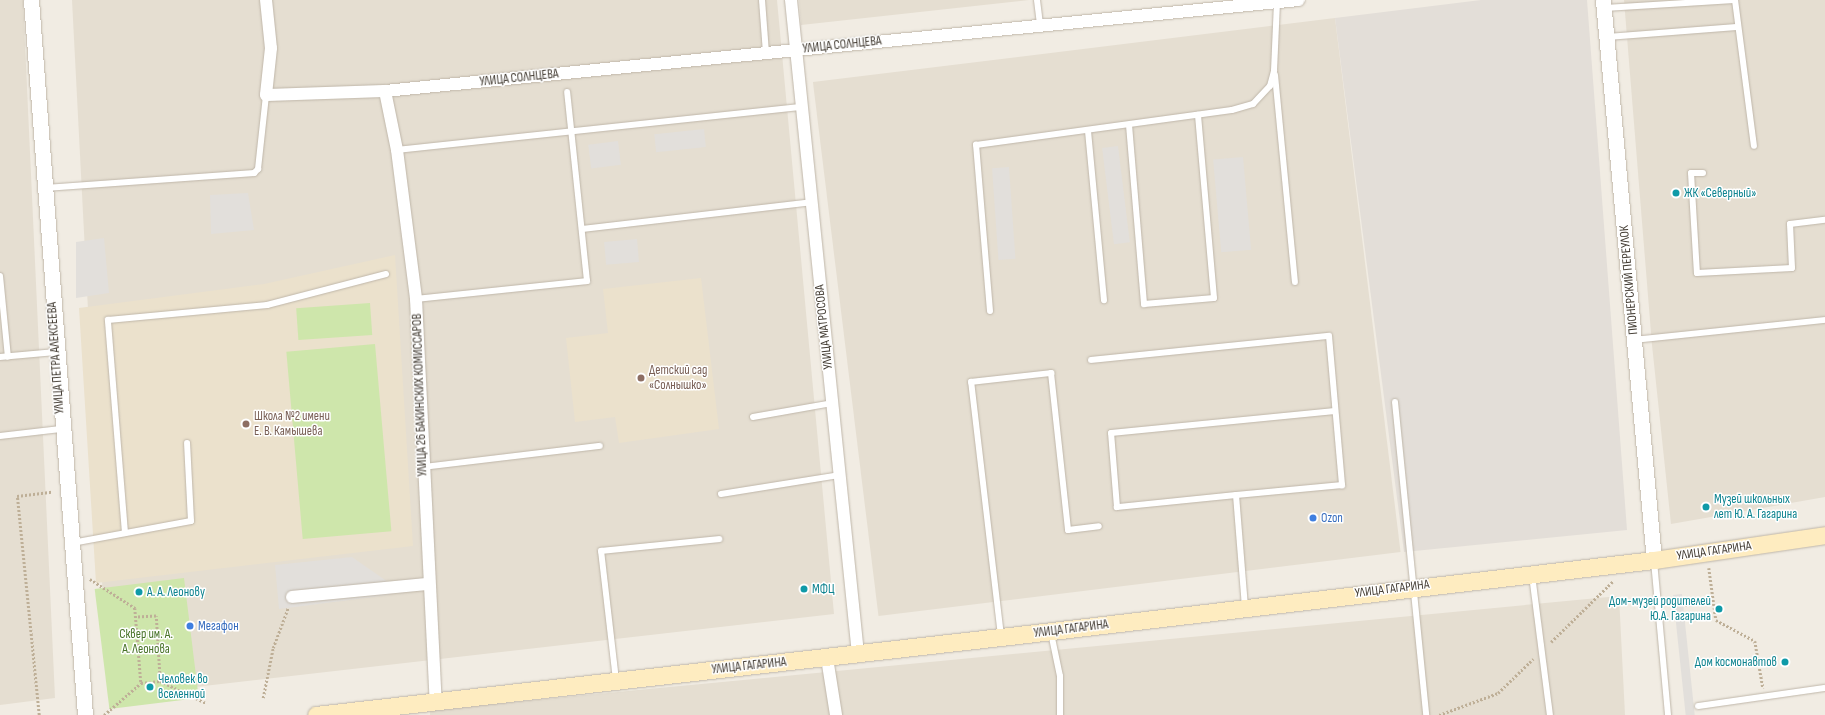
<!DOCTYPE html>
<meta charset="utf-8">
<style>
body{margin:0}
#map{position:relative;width:1825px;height:715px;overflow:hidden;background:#f1ece3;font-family:"Sofia Sans Condensed",sans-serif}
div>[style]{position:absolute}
.residential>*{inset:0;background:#e5ded1;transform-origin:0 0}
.industrial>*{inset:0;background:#e3ded8}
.education>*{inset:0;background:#ebe1cc}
.green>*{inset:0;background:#cee6ab;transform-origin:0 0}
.parking>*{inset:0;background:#e2dfdb;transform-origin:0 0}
.path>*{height:2.5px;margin-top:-1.25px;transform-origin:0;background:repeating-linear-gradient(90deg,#beaf97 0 2px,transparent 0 4px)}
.roads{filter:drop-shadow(0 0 1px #bfb6a9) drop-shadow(0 0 1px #bfb6a9)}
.service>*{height:6px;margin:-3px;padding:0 3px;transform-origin:3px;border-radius:3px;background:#fff}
.minor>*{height:12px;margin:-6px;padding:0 6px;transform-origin:6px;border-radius:6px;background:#fff}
.tertiary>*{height:15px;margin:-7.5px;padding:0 7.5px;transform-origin:7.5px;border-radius:7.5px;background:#fff}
.secondary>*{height:17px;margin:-8.5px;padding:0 8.5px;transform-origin:8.5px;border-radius:8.5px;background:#feecc0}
.dots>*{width:11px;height:11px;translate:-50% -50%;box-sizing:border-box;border:2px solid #fff;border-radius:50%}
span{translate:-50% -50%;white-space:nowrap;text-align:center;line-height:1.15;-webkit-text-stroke:3px #fff;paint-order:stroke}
.street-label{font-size:13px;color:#433c33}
.culture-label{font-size:13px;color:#0d838f}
.left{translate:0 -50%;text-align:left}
.right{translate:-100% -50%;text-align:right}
.education-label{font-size:13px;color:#785e54}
.shop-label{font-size:13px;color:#366cbe}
.park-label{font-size:13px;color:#487328}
</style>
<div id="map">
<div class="residential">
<div style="clip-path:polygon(0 0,23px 0,55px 698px,0 705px)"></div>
<div style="clip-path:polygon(72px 0,777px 0,834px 614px,108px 697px)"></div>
<div style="clip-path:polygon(799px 0,1029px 0,801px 25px)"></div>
<div style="clip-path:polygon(1624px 0,1825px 0,1825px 497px,1671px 524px,1652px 345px)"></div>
<div style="left:1335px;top:18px;width:538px;height:526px;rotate:83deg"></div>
<div style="clip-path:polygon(1619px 596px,1625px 715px,430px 715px,430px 710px)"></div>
</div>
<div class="industrial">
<div style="clip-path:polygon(1481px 0,1587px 0,1627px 530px,1404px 552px,1335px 18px)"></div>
</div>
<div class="education">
<div style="clip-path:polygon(395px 255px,413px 546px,96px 583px,79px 308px,264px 284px)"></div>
<div style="clip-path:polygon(701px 278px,719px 429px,619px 443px,615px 417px,575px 422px,566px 338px,608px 333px,603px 289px)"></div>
</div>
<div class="green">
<div style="left:370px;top:303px;width:32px;height:74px;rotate:86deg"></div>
<div style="left:375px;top:344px;width:188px;height:89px;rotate:85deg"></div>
<div style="left:184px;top:578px;width:121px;height:90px;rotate:83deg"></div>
</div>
<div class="parking">
<div style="left:704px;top:129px;width:18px;height:50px;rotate:84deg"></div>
<div style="left:618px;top:141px;width:24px;height:30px;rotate:83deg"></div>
<div style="left:1118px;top:146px;width:97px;height:16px;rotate:83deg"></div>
<div style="left:1243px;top:157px;width:93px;height:30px;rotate:85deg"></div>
<div style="left:1009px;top:167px;width:92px;height:17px;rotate:86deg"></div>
<div style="clip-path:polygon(248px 193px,254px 230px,211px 234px,210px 195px)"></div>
<div style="clip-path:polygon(104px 238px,109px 293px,76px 298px,76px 242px)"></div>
<div style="left:637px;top:239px;width:23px;height:33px;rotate:85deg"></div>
<div style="clip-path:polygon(352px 557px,388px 582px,389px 595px,279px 609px,275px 565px)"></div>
<div style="left:1682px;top:594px;width:122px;height:9px;rotate:84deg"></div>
</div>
<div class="path">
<div style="left:1709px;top:568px;width:52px;rotate:82.3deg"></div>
<div style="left:1716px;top:620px;width:44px;rotate:28.3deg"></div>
<div style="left:1755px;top:641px;width:48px;rotate:80.3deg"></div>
<div style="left:90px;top:579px;width:54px;rotate:32.8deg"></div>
<div style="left:135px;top:608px;width:75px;rotate:85.4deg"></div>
<div style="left:141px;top:683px;width:19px;rotate:-6deg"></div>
<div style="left:160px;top:681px;width:65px;rotate:-93.5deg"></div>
<div style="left:156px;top:616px;width:19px;rotate:177deg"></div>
<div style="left:1685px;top:605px;width:28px;rotate:-8deg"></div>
<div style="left:1551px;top:642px;width:87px;rotate:-44.5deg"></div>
<div style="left:160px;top:681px;width:51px;rotate:25.6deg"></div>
<div style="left:263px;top:698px;width:51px;rotate:-78.7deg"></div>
<div style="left:273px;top:648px;width:43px;rotate:-69.4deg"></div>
<div style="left:39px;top:715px;width:220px;rotate:-95.7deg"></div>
<div style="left:17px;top:496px;width:35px;rotate:-7deg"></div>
<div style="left:104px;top:715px;width:49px;rotate:-40.9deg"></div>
<div style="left:1439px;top:715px;width:63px;rotate:-20.4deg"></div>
<div style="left:1498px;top:693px;width:49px;rotate:-44.2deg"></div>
</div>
<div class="roads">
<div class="service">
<div style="left:762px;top:0;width:53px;rotate:85.7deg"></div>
<div style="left:1037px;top:0;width:26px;rotate:83deg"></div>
<div style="left:1604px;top:8px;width:131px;rotate:-3.5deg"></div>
<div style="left:1735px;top:0;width:147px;rotate:82.6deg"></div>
<div style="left:1607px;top:37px;width:130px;rotate:-4.4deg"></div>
<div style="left:1275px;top:75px;width:208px;rotate:84.5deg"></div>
<div style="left:1129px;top:125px;width:180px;rotate:85.2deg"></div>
<div style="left:1144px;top:304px;width:70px;rotate:-4.9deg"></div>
<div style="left:1214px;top:298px;width:184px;rotate:-95deg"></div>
<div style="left:1088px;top:131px;width:170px;rotate:84.6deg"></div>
<div style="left:397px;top:150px;width:407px;rotate:-6.1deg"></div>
<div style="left:1703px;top:173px;width:12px;rotate:180deg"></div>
<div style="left:1691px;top:173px;width:100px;rotate:86.6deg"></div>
<div style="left:1697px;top:273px;width:95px;rotate:-3deg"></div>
<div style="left:1792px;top:268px;width:44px;rotate:-92.6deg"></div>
<div style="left:1790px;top:224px;width:35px;rotate:-7deg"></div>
<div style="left:45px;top:188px;width:210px;rotate:-4.1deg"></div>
<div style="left:254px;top:173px;width:6px;rotate:-45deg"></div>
<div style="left:258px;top:169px;width:74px;rotate:-83.8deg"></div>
<div style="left:583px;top:229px;width:231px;rotate:-6.7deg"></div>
<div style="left:0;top:276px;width:81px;rotate:84.4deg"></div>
<div style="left:416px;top:299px;width:172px;rotate:-6deg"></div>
<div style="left:587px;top:281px;width:190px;rotate:-96deg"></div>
<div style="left:990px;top:311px;width:167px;rotate:-94.8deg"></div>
<div style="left:976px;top:145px;width:258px;rotate:-7.8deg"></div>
<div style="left:1232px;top:110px;width:22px;rotate:-16deg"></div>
<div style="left:1253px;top:104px;width:25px;rotate:-47deg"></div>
<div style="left:1270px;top:86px;width:16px;rotate:-75deg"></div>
<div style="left:1274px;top:71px;width:69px;rotate:-87.5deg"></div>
<div style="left:1634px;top:340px;width:192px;rotate:-6deg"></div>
<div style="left:0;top:357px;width:56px;rotate:-5.1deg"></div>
<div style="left:1091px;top:360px;width:239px;rotate:-5.8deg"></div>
<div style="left:1329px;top:336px;width:150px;rotate:85deg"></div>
<div style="left:1342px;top:485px;width:106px;rotate:174.6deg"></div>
<div style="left:1395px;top:402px;width:315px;rotate:84.3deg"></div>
<div style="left:753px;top:417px;width:80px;rotate:-10deg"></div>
<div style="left:0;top:436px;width:61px;rotate:-6.5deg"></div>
<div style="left:423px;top:467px;width:178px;rotate:-6.8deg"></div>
<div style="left:721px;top:494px;width:121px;rotate:-9.1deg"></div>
<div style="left:125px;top:533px;width:214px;rotate:-94.6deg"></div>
<div style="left:108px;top:320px;width:160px;rotate:-5.4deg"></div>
<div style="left:267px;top:305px;width:123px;rotate:-14.6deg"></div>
<div style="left:72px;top:543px;width:121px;rotate:-10.5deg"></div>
<div style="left:191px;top:521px;width:78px;rotate:-92.9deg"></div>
<div style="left:1654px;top:561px;width:155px;rotate:84.8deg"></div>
<div style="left:1532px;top:575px;width:141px;rotate:82.7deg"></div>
<div style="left:1245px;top:607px;width:112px;rotate:-94.6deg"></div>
<div style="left:1236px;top:495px;width:120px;rotate:174.2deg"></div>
<div style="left:1117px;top:507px;width:74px;rotate:-94.6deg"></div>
<div style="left:1111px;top:433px;width:225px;rotate:-5.6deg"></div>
<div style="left:1051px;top:633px;width:44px;rotate:78.2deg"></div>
<div style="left:1060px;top:676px;width:39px;rotate:90deg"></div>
<div style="left:1001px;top:636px;width:256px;rotate:-96.7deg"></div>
<div style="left:971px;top:382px;width:81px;rotate:-6.4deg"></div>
<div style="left:1051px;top:373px;width:158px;rotate:83.8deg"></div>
<div style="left:1068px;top:530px;width:31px;rotate:-7deg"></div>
<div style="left:616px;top:680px;width:130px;rotate:-96.6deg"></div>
<div style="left:601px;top:551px;width:119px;rotate:-5.8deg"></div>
<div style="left:1698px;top:706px;width:128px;rotate:-8.1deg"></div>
</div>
<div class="minor">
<div style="left:266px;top:0;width:48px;rotate:84.1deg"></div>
<div style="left:271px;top:48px;width:47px;rotate:96.1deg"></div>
<div style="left:266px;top:95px;width:119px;rotate:-1.9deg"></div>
<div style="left:385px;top:91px;width:918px;rotate:-5.69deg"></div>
<div style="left:791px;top:0;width:657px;rotate:84.15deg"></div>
<div style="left:385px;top:91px;width:60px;rotate:78.5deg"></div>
<div style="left:397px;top:150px;width:150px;rotate:82.7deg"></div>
<div style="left:416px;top:299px;width:402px;rotate:87.2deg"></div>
<div style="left:292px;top:597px;width:137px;rotate:-5.5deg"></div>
<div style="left:827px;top:658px;width:58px;rotate:81deg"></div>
</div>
<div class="tertiary">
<div style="left:31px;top:0;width:717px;rotate:85.68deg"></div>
<div style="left:1603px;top:0;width:562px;rotate:84.8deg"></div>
</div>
<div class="secondary">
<div style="left:316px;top:715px;width:689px;rotate:-6.5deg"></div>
<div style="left:1001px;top:637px;width:658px;rotate:-6.73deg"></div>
<div style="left:1654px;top:560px;width:173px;rotate:-8.3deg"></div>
</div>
</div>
<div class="dots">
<div style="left:1676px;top:193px;background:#0f9aa8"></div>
<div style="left:641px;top:378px;background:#8d6e63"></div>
<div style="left:246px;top:424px;background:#8d6e63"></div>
<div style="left:1706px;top:507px;background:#0f9aa8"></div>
<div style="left:1313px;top:518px;background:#3f7fe0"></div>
<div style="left:804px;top:589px;background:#0f9aa8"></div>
<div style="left:139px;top:592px;background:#0f9aa8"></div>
<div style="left:1719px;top:609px;background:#0f9aa8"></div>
<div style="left:190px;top:626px;background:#3f7fe0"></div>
<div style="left:1785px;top:662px;background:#0f9aa8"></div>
<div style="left:150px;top:687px;background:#0f9aa8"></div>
</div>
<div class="street-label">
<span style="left:842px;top:45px;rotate:-6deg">УЛИЦА СОЛНЦЕВА</span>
<span style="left:519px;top:78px;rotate:-6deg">УЛИЦА СОЛНЦЕВА</span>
<span style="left:1629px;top:280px;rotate:-95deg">ПИОНЕРСКИЙ ПЕРЕУЛОК</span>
<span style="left:824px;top:327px;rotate:-96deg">УЛИЦА МАТРОСОВА</span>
<span style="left:56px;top:358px;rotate:-94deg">УЛИЦА ПЕТРА АЛЕКСЕЕВА</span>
<span style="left:420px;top:395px;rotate:-92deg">УЛИЦА 26 БАКИНСКИХ КОМИССАРОВ</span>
<span style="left:1714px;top:551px;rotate:-8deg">УЛИЦА ГАГАРИНА</span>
<span style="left:1392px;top:589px;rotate:-7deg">УЛИЦА ГАГАРИНА</span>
<span style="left:1071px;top:629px;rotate:-7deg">УЛИЦА ГАГАРИНА</span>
<span style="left:749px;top:666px;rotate:-6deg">УЛИЦА ГАГАРИНА</span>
</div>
<div class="culture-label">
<span class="left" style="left:1684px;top:193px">ЖК «Северный»</span>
<span class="left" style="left:1714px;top:507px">Музей школьных<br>лет Ю. А. Гагарина</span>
<span class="left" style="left:812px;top:589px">МФЦ</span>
<span class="left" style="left:147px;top:592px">А. А. Леонову</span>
<span class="right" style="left:1711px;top:609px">Дом-музей родителей<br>Ю.А. Гагарина</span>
<span class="right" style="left:1777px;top:662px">Дом космонавтов</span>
<span class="left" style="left:158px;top:687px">Человек во<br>вселенной</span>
</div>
<div class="education-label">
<span class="left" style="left:649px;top:378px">Детский сад<br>«Солнышко»</span>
<span class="left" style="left:254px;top:424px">Школа №2 имени<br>Е. В. Камышева</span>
</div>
<div class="shop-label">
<span class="left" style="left:1321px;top:518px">Ozon</span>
<span class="left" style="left:198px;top:626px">Мегафон</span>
</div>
<div class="park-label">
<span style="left:146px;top:642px">Сквер им. А.<br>А. Леонова</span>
</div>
</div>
